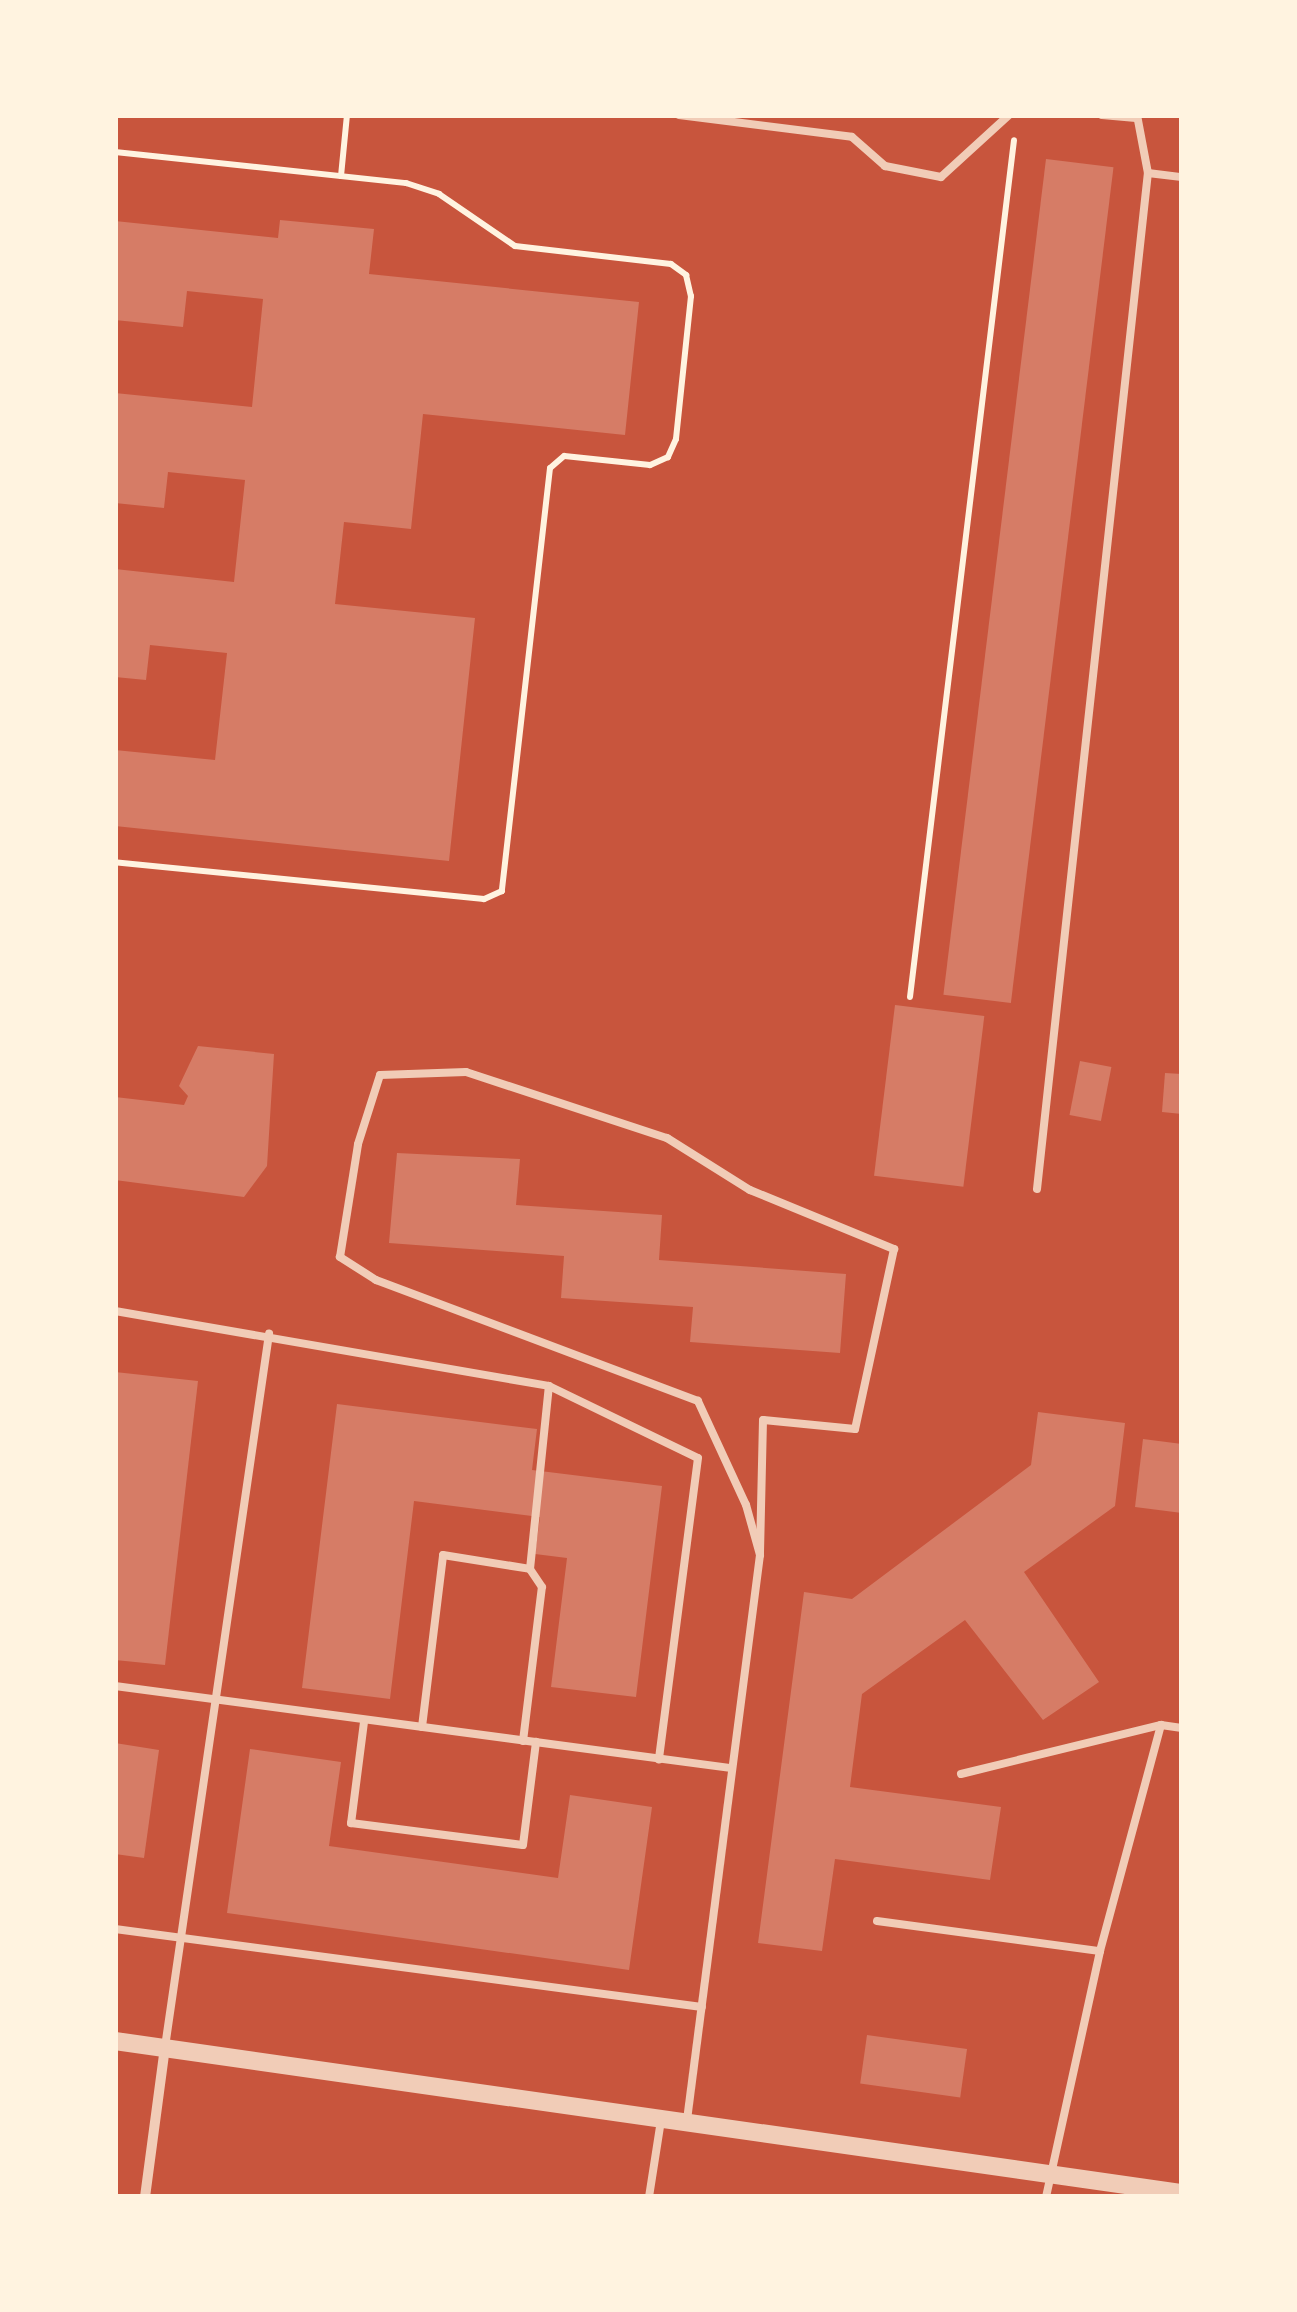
<!DOCTYPE html>
<style>
body{margin:0}
#map{position:relative;width:1297px;height:2312px;overflow:hidden;background:#c8553d;font-family:Ubuntu,sans-serif}
div>[style]{position:absolute}
.building>*{inset:0;background:#d67c66;transform-origin:0 0}
.path>*{height:6px;margin:-3px;padding:0 3px;transform-origin:3px;border-radius:3px;background:#fff3e0}
.service>*{height:8px;margin:-4px;padding:0 4px;transform-origin:4px;border-radius:4px;background:#f1ccb7}
.minor>*{height:10px;margin:-5px;padding:0 5px;transform-origin:5px;border-radius:5px;background:#f1ccb7}
.tertiary>*{height:18px;margin:-9px;padding:0 9px;transform-origin:9px;border-radius:9px;background:#f1ccb7}
span{translate:-50% -50%;white-space:nowrap;text-align:center;line-height:1.15;-webkit-text-stroke:9px #fff3e0;paint-order:stroke}
.frame{position:absolute;inset:0;border:118px solid #fff3e0;pointer-events:none}
</style>
<div id="map">
<div class="building">
<div style="left:1046px;top:159px;width:68px;height:842px;rotate:7deg"></div>
<div style="clip-path:polygon(280px 220px,374px 229px,369px 274px,639px 302px,625px 435px,423px 414px,411px 529px,344px 522px,335px 604px,475px 618px,449px 861px,115px 826px,115px 750px,215px 760px,227px 653px,150px 645px,146px 680px,115px 677px,115px 569px,234px 582px,245px 480px,168px 472px,164px 508px,115px 503px,115px 393px,252px 407px,263px 299px,187px 291px,183px 327px,115px 320px,115px 221px,278px 238px)"></div>
<div style="left:895px;top:1005px;width:90px;height:172px;rotate:7deg"></div>
<div style="clip-path:polygon(198px 1046px,274px 1054px,267px 1166px,244px 1197px,115px 1180px,115px 1097px,184px 1105px,188px 1096px,179px 1086px)"></div>
<div style="left:1080px;top:1061px;width:32px;height:55px;rotate:11deg"></div>
<div style="clip-path:polygon(1165px 1073px,1182px 1074px,1182px 1114px,1162px 1112px)"></div>
<div style="clip-path:polygon(397px 1153px,520px 1159px,516px 1205px,662px 1215px,659px 1260px,846px 1274px,840px 1353px,690px 1342px,693px 1307px,561px 1298px,564px 1256px,389px 1243px)"></div>
<div style="clip-path:polygon(115px 1372px,198px 1381px,165px 1665px,115px 1660px)"></div>
<div style="clip-path:polygon(337px 1404px,537px 1429px,532px 1470px,662px 1486px,636px 1697px,551px 1687px,567px 1558px,535px 1554px,540px 1517px,414px 1501px,390px 1699px,302px 1688px)"></div>
<div style="clip-path:polygon(1038px 1412px,1125px 1423px,1115px 1506px,1024px 1572px,1099px 1682px,1043px 1720px,965px 1620px,862px 1694px,850px 1787px,1001px 1807px,990px 1880px,835px 1859px,822px 1951px,758px 1943px,804px 1592px,852px 1599px,1031px 1465px)"></div>
<div style="clip-path:polygon(1143px 1439px,1182px 1444px,1182px 1513px,1135px 1507px)"></div>
<div style="clip-path:polygon(115px 1743px,159px 1750px,144px 1858px,115px 1854px)"></div>
<div style="clip-path:polygon(250px 1749px,341px 1762px,329px 1846px,558px 1878px,570px 1795px,652px 1807px,629px 1970px,227px 1913px)"></div>
<div style="left:867px;top:2035px;width:101px;height:49px;rotate:8deg"></div>
</div>
<div class="path">
<div style="left:115px;top:152px;width:293px;rotate:6.1deg"></div>
<div style="left:406px;top:183px;width:35px;rotate:18deg"></div>
<div style="left:439px;top:194px;width:92px;rotate:34.4deg"></div>
<div style="left:515px;top:246px;width:157px;rotate:6.6deg"></div>
<div style="left:671px;top:264px;width:19px;rotate:36deg"></div>
<div style="left:686px;top:275px;width:22px;rotate:77deg"></div>
<div style="left:691px;top:296px;width:144px;rotate:96deg"></div>
<div style="left:676px;top:439px;width:20px;rotate:114deg"></div>
<div style="left:668px;top:457px;width:20px;rotate:156deg"></div>
<div style="left:650px;top:465px;width:86px;rotate:-174deg"></div>
<div style="left:564px;top:456px;width:18px;rotate:139deg"></div>
<div style="left:550px;top:468px;width:426px;rotate:96.5deg"></div>
<div style="left:502px;top:891px;width:20px;rotate:156deg"></div>
<div style="left:484px;top:899px;width:371px;rotate:-174.3deg"></div>
<div style="left:341px;top:176px;width:61px;rotate:-84.4deg"></div>
<div style="left:910px;top:997px;width:863px;rotate:-83.08deg"></div>
</div>
<div class="service">
<div style="left:679px;top:115px;width:174px;rotate:7.2deg"></div>
<div style="left:852px;top:137px;width:44px;rotate:41.3deg"></div>
<div style="left:885px;top:166px;width:57px;rotate:11.1deg"></div>
<div style="left:941px;top:177px;width:92px;rotate:-42.4deg"></div>
<div style="left:1102px;top:115px;width:34px;rotate:5deg"></div>
<div style="left:1137px;top:115px;width:59px;rotate:79.3deg"></div>
<div style="left:1148px;top:173px;width:34px;rotate:7deg"></div>
<div style="left:1037px;top:1189px;width:1022px;rotate:-83.77deg"></div>
<div style="left:115px;top:1311px;width:440px;rotate:9.8deg"></div>
<div style="left:549px;top:1386px;width:165px;rotate:25.8deg"></div>
<div style="left:698px;top:1458px;width:304px;rotate:97.4deg"></div>
<div style="left:115px;top:1686px;width:620px;rotate:7.59deg"></div>
<div style="left:364px;top:1722px;width:102px;rotate:97.3deg"></div>
<div style="left:351px;top:1823px;width:173px;rotate:7.3deg"></div>
<div style="left:523px;top:1845px;width:104px;rotate:-82.8deg"></div>
<div style="left:422px;top:1727px;width:173px;rotate:-83deg"></div>
<div style="left:443px;top:1555px;width:88px;rotate:9.1deg"></div>
<div style="left:523px;top:1741px;width:155px;rotate:-83deg"></div>
<div style="left:542px;top:1587px;width:22px;rotate:-124deg"></div>
<div style="left:530px;top:1569px;width:184px;rotate:-84.1deg"></div>
<div style="left:961px;top:1774px;width:206px;rotate:-13.8deg"></div>
<div style="left:1161px;top:1725px;width:21px;rotate:8deg"></div>
<div style="left:877px;top:1921px;width:225px;rotate:7.7deg"></div>
<div style="left:115px;top:1929px;width:592px;rotate:7.57deg"></div>
<div style="left:165px;top:2047px;width:721px;rotate:-81.7deg"></div>
<div style="left:687px;top:2120px;width:570px;rotate:-82.64deg"></div>
<div style="left:760px;top:1555px;width:52px;rotate:-105.6deg"></div>
<div style="left:746px;top:1505px;width:115px;rotate:-114.8deg"></div>
<div style="left:698px;top:1401px;width:344px;rotate:-159.4deg"></div>
<div style="left:376px;top:1280px;width:43px;rotate:-147.4deg"></div>
<div style="left:340px;top:1257px;width:114px;rotate:-80.9deg"></div>
<div style="left:358px;top:1144px;width:72px;rotate:-72.3deg"></div>
<div style="left:380px;top:1075px;width:86px;rotate:-2deg"></div>
<div style="left:466px;top:1072px;width:212px;rotate:18.2deg"></div>
<div style="left:667px;top:1138px;width:98px;rotate:32.1deg"></div>
<div style="left:750px;top:1190px;width:156px;rotate:22.3deg"></div>
<div style="left:894px;top:1249px;width:184px;rotate:102.2deg"></div>
<div style="left:855px;top:1429px;width:92px;rotate:-174.4deg"></div>
<div style="left:763px;top:1420px;width:135px;rotate:91.3deg"></div>
<div style="left:649px;top:2197px;width:78px;rotate:-81.1deg"></div>
<div style="left:1046px;top:2197px;width:252px;rotate:-77.6deg"></div>
<div style="left:1100px;top:1951px;width:234px;rotate:-74.9deg"></div>
</div>
<div class="minor">
<div style="left:145px;top:2197px;width:150px;rotate:-82.4deg"></div>
</div>
<div class="tertiary">
<div style="left:115px;top:2041px;width:1078px;rotate:8.11deg"></div>
</div>
<div class="frame"></div>
</div>
